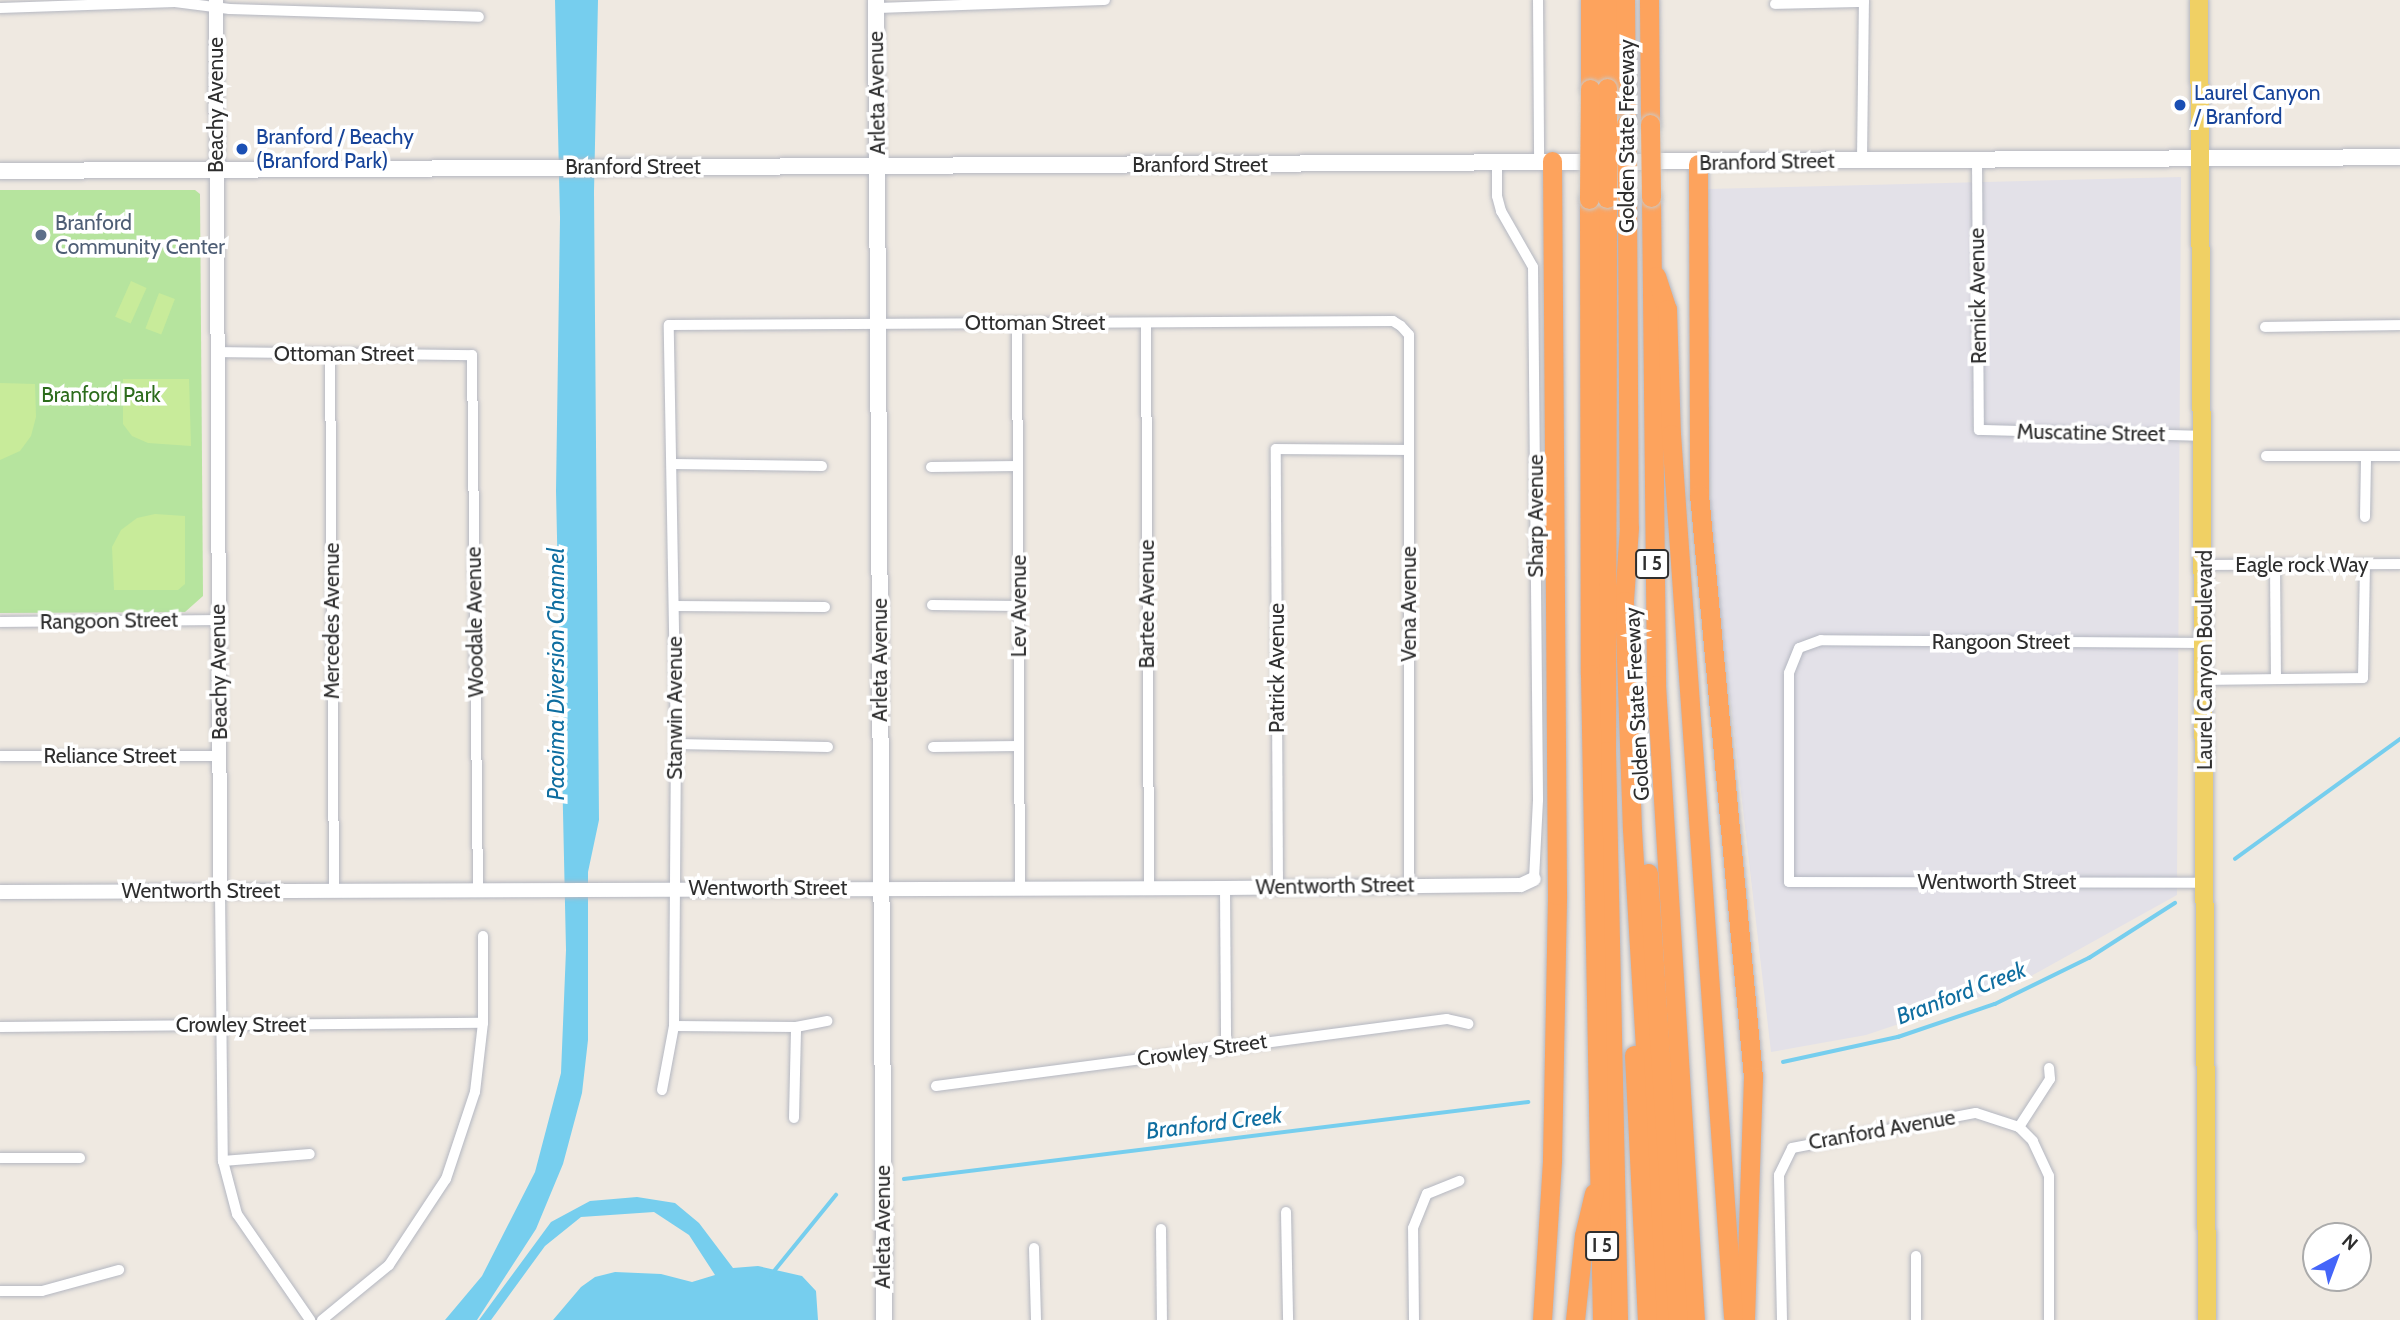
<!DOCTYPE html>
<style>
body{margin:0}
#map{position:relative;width:2400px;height:1320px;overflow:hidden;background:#efe9e1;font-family:Cabin,sans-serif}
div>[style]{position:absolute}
.industrial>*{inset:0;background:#e3e1e8}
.green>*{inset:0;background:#b6e49e}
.pitch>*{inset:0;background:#c8eb9a;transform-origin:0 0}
.water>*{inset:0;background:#76ceee}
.stream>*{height:3.5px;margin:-1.75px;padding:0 1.75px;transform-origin:1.75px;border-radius:1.75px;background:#76ceee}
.roads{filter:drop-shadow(0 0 2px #b4b7c1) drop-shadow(0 0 2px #b4b7c1)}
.minor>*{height:10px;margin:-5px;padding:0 5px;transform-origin:5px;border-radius:5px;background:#fff}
.tertiary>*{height:14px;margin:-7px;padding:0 7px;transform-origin:7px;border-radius:7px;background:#fff}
.secondary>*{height:16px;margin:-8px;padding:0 8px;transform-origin:8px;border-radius:8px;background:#fff}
.primary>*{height:18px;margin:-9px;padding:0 9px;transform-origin:9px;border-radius:9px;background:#f0d064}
.motorway>*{height:19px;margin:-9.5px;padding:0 9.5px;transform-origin:9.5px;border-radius:9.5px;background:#fda35d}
.bridges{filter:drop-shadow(0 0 2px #c9c9c9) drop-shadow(0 0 2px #c9c9c9)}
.motorway-bridge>*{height:19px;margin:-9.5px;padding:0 9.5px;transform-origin:9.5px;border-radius:9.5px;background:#fda35d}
.dots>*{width:19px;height:19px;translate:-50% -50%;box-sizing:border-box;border:4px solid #fff;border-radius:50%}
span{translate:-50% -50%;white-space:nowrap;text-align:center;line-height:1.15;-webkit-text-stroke:7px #fff;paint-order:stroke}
.shield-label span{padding:2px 5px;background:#fff;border:2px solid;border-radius:5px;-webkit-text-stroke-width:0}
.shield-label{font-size:19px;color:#2e2e2e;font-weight:700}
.street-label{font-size:21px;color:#2e2e2e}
.transit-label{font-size:21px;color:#164399}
.left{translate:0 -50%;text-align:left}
.service-label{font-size:21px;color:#4e5e75}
.park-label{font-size:21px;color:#2c6c1c}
.water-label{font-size:23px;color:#0f6ea0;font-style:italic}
.north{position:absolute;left:2302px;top:1222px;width:70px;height:70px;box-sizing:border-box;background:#fff;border:2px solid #ababab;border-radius:50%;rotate:41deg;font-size:19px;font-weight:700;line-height:28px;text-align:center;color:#2e2e2e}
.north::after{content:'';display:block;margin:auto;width:24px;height:32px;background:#4465f9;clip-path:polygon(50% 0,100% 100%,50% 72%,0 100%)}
</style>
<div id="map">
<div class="industrial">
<div style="clip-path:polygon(2181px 177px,2177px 895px,2015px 985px,1866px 1035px,1771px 1052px,1711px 532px,1706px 189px)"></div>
</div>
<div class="green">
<div style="clip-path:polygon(0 190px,195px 190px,200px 194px,203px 596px,185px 612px,0 613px)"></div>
</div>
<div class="pitch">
<div style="left:131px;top:281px;width:17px;height:39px;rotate:24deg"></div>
<div style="left:159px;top:293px;width:17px;height:38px;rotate:21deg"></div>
<div style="clip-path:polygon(123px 379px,189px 379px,191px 446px,148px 443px,132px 436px,123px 424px)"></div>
<div style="clip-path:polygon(0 383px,35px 384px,36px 417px,31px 436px,20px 451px,0 460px)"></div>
<div style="clip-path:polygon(155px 514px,185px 516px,185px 584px,178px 590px,114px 590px,112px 547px,121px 530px,137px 518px)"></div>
</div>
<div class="water">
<div style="clip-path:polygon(555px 0,598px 0,594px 192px,599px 820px,588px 872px,588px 1040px,582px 1093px,563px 1164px,536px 1229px,477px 1320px,445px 1320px,482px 1276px,535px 1172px,561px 1073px,566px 950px,556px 491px,560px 218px)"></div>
<div style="clip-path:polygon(637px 1197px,675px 1203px,699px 1223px,733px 1268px,758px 1266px,802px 1276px,816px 1291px,818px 1320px,553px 1320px,581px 1287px,595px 1277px,615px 1272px,661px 1274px,692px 1282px,715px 1275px,689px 1235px,654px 1212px,581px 1217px,545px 1246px,491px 1320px,479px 1320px,551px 1222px,590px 1201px)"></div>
</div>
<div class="stream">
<div style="left:2235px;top:859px;width:204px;rotate:-36deg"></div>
<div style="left:1783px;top:1062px;width:118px;rotate:-12.3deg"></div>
<div style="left:1898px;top:1037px;width:102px;rotate:-18.8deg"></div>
<div style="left:1995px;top:1004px;width:105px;rotate:-26.1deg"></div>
<div style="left:2089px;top:958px;width:102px;rotate:-32.6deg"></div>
<div style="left:904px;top:1179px;width:629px;rotate:-7.03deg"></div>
<div style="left:771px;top:1275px;width:103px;rotate:-50.9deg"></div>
</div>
<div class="roads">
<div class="minor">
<div style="left:1538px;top:0;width:161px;rotate:89.6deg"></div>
<div style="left:1775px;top:4px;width:89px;rotate:-1.3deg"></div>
<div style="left:0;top:8px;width:175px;rotate:-2deg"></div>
<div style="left:175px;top:2px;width:55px;rotate:7.3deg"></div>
<div style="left:230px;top:9px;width:249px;rotate:1.8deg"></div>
<div style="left:876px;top:8px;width:229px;rotate:-2deg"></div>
<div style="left:1862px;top:160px;width:160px;rotate:-89.3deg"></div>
<div style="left:1977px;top:161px;width:269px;rotate:89.6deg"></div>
<div style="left:1979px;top:430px;width:223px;rotate:1.5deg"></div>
<div style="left:1497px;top:162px;width:34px;rotate:90deg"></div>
<div style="left:1497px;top:196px;width:16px;rotate:75deg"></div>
<div style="left:1501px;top:211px;width:64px;rotate:60.3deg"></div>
<div style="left:1533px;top:267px;width:533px;rotate:89.46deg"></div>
<div style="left:1538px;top:800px;width:79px;rotate:92.9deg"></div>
<div style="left:1017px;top:323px;width:565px;rotate:89.7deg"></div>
<div style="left:1146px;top:323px;width:563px;rotate:89.69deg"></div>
<div style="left:2265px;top:327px;width:135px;rotate:-0.8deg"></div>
<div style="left:216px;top:352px;width:256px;rotate:0.7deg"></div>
<div style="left:472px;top:355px;width:534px;rotate:89.36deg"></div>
<div style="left:330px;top:353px;width:537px;rotate:89.57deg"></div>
<div style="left:2266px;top:456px;width:134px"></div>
<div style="left:673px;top:464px;width:149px;rotate:0.8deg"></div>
<div style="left:931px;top:467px;width:87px;rotate:-0.7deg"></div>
<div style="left:2365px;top:517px;width:60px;rotate:-89deg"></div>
<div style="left:2205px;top:565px;width:195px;rotate:-0.3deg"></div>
<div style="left:2275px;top:566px;width:113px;rotate:89.5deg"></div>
<div style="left:932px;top:605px;width:87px;rotate:0.7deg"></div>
<div style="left:674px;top:606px;width:151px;rotate:0.4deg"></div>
<div style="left:0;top:622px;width:219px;rotate:-0.5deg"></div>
<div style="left:2204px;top:643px;width:383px;rotate:-179.6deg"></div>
<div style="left:1821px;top:640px;width:23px;rotate:160deg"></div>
<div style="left:1799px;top:648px;width:27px;rotate:112deg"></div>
<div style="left:1789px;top:673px;width:209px;rotate:90deg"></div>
<div style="left:1789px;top:882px;width:416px;rotate:0.1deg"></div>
<div style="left:2204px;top:680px;width:159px;rotate:-0.7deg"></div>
<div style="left:2363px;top:678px;width:114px;rotate:-89deg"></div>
<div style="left:676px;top:744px;width:152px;rotate:1.1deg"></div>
<div style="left:933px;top:747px;width:86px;rotate:-0.7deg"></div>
<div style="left:0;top:756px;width:221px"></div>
<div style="left:1278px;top:886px;width:437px;rotate:-90.3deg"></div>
<div style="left:1276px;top:449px;width:133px;rotate:0.4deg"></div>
<div style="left:1225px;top:888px;width:159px;rotate:89.6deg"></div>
<div style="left:220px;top:892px;width:269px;rotate:89.4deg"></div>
<div style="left:223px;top:1161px;width:55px;rotate:75.2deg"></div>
<div style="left:237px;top:1214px;width:129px;rotate:55.4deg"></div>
<div style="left:674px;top:1026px;width:122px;rotate:0.5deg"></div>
<div style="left:796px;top:1027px;width:32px;rotate:-11deg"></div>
<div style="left:0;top:1027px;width:483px;rotate:-0.5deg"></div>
<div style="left:936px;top:1086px;width:515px;rotate:-7.47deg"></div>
<div style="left:1447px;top:1019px;width:22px;rotate:13deg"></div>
<div style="left:662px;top:1090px;width:65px;rotate:-79.4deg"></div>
<div style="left:674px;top:1026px;width:282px;rotate:-89.6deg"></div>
<div style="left:676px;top:744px;width:419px;rotate:-91deg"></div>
<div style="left:669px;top:325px;width:724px;rotate:-0.32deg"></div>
<div style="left:1393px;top:321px;width:9px;rotate:32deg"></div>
<div style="left:1401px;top:326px;width:12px;rotate:48deg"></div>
<div style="left:1409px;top:335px;width:550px;rotate:90deg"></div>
<div style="left:794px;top:1118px;width:91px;rotate:-88.7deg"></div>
<div style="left:0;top:1158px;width:80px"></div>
<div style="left:223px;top:1161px;width:87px;rotate:-4.6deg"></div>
<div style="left:1286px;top:1212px;width:108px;rotate:88.9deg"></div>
<div style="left:1161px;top:1229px;width:91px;rotate:89.4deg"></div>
<div style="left:1034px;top:1248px;width:72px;rotate:88.4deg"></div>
<div style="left:0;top:1291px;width:42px"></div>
<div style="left:42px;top:1291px;width:80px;rotate:-15.3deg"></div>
<div style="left:322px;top:1320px;width:87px;rotate:-39.4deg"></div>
<div style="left:389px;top:1265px;width:103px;rotate:-56.5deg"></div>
<div style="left:446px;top:1179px;width:92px;rotate:-71.6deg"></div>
<div style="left:475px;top:1092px;width:69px;rotate:-83.4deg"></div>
<div style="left:483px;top:1023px;width:87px;rotate:-90deg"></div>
<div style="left:1414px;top:1320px;width:92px;rotate:-90.6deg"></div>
<div style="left:1413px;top:1228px;width:37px;rotate:-68deg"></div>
<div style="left:1427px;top:1194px;width:35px;rotate:-22deg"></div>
<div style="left:1782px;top:1320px;width:145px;rotate:-91.2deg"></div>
<div style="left:1779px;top:1175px;width:30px;rotate:-64deg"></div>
<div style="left:1792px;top:1148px;width:187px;rotate:-10.8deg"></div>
<div style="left:1976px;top:1113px;width:45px;rotate:18deg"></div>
<div style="left:1916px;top:1320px;width:64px;rotate:-90deg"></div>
<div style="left:2049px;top:1320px;width:144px;rotate:-90deg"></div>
<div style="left:2049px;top:1176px;width:38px;rotate:-115deg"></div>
<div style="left:2033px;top:1141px;width:20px;rotate:-135deg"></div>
<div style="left:2019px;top:1127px;width:57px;rotate:-57.1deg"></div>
<div style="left:2050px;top:1079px;width:11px;rotate:-95deg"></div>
</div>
<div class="tertiary">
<div style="left:216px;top:0;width:892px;rotate:89.74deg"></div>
<div style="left:0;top:892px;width:1225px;rotate:-0.19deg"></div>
<div style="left:1225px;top:888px;width:296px;rotate:-0.6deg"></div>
<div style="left:1521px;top:885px;width:14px;rotate:-25deg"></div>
</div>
<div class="secondary">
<div style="left:876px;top:0;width:1320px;rotate:89.65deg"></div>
<div style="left:0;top:171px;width:2400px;rotate:-0.33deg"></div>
</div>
<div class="primary">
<div style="left:2199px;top:0;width:1320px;rotate:89.65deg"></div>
</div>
<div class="motorway">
<div style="left:1590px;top:0;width:89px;rotate:90deg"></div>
<div style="left:1607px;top:0;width:88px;rotate:90deg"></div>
<div style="left:1625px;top:0;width:124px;rotate:89.5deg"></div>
<div style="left:1649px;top:0;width:124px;rotate:89.5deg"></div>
<div style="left:1698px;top:164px;width:330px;rotate:89.8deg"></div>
<div style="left:1699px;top:494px;width:585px;rotate:84.71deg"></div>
<div style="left:1753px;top:1077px;width:243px;rotate:91.9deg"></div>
<div style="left:1627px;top:197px;width:330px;rotate:89.7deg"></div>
<div style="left:1629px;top:527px;width:74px;rotate:93.9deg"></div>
<div style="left:1624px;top:601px;width:228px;rotate:88deg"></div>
<div style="left:1632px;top:829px;width:492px;rotate:86.6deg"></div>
<div style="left:1651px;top:197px;width:488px;rotate:89.4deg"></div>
<div style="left:1656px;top:685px;width:636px;rotate:86.49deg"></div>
<div style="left:1607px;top:198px;width:553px;rotate:90.1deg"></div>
<div style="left:1606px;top:751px;width:569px;rotate:88.79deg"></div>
<div style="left:1589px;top:199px;width:475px;rotate:89.9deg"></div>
<div style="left:1590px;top:674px;width:646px;rotate:88.94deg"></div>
<div style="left:1656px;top:276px;width:35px;rotate:72deg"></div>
<div style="left:1667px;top:309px;width:125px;rotate:88.2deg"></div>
<div style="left:1671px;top:434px;width:885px;rotate:85.98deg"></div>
<div style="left:1648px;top:873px;width:448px;rotate:86.2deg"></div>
<div style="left:1634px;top:1055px;width:265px;rotate:87.2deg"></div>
<div style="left:1542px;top:1320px;width:161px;rotate:-86.4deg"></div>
<div style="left:1552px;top:1159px;width:264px;rotate:-88.9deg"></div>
<div style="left:1557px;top:895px;width:734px;rotate:-90.39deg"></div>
<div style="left:1575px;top:1320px;width:85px;rotate:-84deg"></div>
<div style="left:1584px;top:1235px;width:43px;rotate:-76.6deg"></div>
</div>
</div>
<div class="bridges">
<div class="motorway-bridge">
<div style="left:1626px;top:124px;width:73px;rotate:89.2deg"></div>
<div style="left:1650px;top:124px;width:73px;rotate:89.2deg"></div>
<div style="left:1607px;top:198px;width:110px;rotate:-90deg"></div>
<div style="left:1589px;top:199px;width:110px;rotate:-89.5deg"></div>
</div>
</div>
<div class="dots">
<div style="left:2180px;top:105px;background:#1a4fb4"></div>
<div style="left:242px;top:149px;background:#1a4fb4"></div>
<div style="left:41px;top:235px;background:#5c6f8a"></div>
</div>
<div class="shield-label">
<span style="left:1652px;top:564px">I 5</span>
<span style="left:1602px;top:1246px">I 5</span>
</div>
<div class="street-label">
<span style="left:877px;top:93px;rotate:-91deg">Arleta Avenue</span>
<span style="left:216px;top:105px;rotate:-90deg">Beachy Avenue</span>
<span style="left:1627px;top:136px;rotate:-90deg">Golden State Freeway</span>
<span style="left:1767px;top:162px;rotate:-1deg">Branford Street</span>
<span style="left:1200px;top:165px">Branford Street</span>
<span style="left:633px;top:167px">Branford Street</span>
<span style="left:1978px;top:296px;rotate:-91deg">Remick Avenue</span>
<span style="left:1035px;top:323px">Ottoman Street</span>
<span style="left:344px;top:354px">Ottoman Street</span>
<span style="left:2091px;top:433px;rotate:1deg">Muscatine Street</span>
<span style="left:1536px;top:516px;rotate:-90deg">Sharp Avenue</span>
<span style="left:2302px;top:565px">Eagle rock Way</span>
<span style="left:1147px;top:604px;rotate:-90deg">Bartee Avenue</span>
<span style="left:1409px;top:604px;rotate:-90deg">Vena Avenue</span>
<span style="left:1019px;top:606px;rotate:-90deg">Lev Avenue</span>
<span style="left:109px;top:621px;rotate:-1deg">Rangoon Street</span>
<span style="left:332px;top:621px;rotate:-90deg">Mercedes Avenue</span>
<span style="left:475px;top:622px;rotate:-91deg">Woodale Avenue</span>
<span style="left:2001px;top:642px">Rangoon Street</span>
<span style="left:880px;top:660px;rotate:-90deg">Arleta Avenue</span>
<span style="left:2205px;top:660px;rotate:-90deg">Laurel Canyon Boulevard</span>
<span style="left:1277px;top:668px;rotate:-90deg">Patrick Avenue</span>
<span style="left:219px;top:672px;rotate:-91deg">Beachy Avenue</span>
<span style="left:1637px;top:704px;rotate:-93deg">Golden State Freeway</span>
<span style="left:675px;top:708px;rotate:-90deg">Stanwin Avenue</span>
<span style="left:110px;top:756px">Reliance Street</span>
<span style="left:1997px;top:882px">Wentworth Street</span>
<span style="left:1335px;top:886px;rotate:-1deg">Wentworth Street</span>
<span style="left:768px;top:888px">Wentworth Street</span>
<span style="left:201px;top:891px">Wentworth Street</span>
<span style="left:241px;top:1025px">Crowley Street</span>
<span style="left:1202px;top:1050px;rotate:-8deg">Crowley Street</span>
<span style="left:1882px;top:1130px;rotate:-10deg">Cranford Avenue</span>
<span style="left:883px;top:1227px;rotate:-90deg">Arleta Avenue</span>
</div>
<div class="transit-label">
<span class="left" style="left:2194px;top:105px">Laurel Canyon<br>/ Branford</span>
<span class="left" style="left:256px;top:149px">Branford / Beachy<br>(Branford Park)</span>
</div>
<div class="service-label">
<span class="left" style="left:55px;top:235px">Branford<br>Community Center</span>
</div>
<div class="park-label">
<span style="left:101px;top:395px">Branford Park</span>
</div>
<div class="water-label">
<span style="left:556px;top:674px;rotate:-90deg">Pacoima Diversion Channel</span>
<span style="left:1961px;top:993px;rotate:-21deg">Branford Creek</span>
<span style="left:1214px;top:1123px;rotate:-7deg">Branford Creek</span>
</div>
<div class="north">N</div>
</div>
